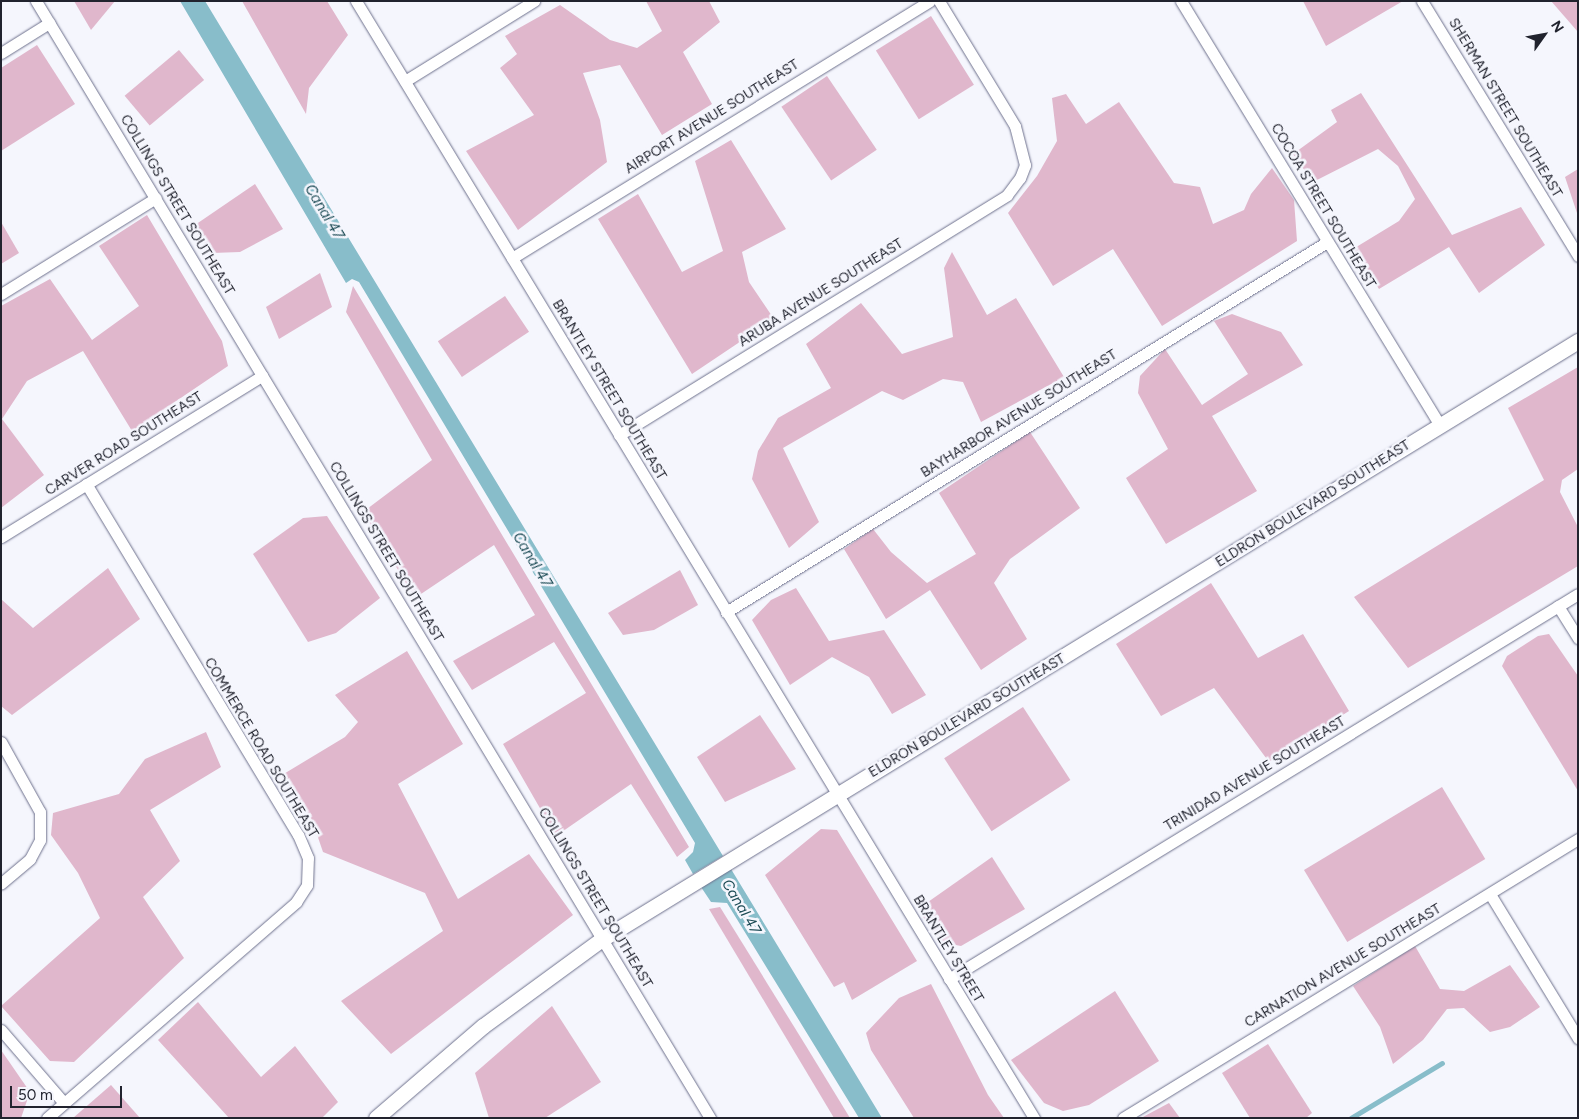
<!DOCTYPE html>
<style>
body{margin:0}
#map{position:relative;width:1579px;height:1119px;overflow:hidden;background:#f5f6fd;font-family:Figtree,sans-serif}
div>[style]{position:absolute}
.green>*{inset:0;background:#e0b7cc;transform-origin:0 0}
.water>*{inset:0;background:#88bdca}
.stream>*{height:4.5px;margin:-2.25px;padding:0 2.25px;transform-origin:2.25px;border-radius:2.25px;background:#88bdca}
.roads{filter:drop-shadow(0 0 1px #6e718d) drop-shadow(0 0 1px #6e718d)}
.minor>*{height:11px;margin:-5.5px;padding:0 5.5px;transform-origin:5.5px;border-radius:5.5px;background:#fff}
.tertiary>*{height:15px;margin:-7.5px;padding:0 7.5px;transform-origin:7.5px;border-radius:7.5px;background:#fff}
span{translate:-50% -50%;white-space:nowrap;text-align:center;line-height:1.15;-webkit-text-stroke:5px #f5f6fd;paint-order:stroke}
.street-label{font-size:14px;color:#21232e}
.water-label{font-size:15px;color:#1d4c56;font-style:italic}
.frame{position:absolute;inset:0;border:2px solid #21232e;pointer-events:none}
.north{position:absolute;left:1519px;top:10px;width:50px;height:50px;-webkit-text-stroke:4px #f5f6fd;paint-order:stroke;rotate:58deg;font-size:14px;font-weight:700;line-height:20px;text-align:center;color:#21232e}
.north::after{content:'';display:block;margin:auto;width:18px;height:22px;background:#21232e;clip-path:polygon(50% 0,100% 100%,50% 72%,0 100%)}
.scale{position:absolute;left:10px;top:1086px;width:112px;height:22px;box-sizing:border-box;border:2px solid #21232e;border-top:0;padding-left:6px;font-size:15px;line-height:18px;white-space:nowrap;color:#21232e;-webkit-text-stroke:4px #f5f6fd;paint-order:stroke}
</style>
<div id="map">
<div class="green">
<div style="clip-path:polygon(74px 1px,115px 1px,91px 30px)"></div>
<div style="clip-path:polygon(242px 1px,327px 1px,348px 35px,309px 88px,306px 114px)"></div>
<div style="clip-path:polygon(646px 1px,709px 1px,720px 22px,683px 52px,712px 104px,662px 135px,620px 65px,583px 73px,600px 120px,607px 162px,518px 230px,466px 151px,534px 115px,500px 68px,517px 54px,505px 36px,560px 5px,610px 40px,637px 48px,662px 31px)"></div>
<div style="clip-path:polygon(1303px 1px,1403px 1px,1326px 46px)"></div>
<div style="clip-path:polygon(1551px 1px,1578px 1px,1578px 32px)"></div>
<div style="left:931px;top:16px;width:81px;height:65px;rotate:58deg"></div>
<div style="clip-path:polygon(37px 45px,75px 104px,1px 151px,1px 68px)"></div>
<div style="left:179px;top:50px;width:39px;height:71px;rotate:50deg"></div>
<div style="left:827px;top:76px;width:89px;height:55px;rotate:56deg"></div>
<div style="clip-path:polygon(1361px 93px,1452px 235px,1521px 207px,1545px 245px,1479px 293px,1449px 247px,1379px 289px,1353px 249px,1399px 221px,1415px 199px,1398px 166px,1378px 149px,1313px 182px,1293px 154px,1337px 122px,1331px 110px)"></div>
<div style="clip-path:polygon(1066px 94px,1086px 124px,1119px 102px,1174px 183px,1200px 187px,1213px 224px,1244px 210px,1251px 194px,1272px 168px,1294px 200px,1297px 241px,1162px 326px,1113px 249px,1053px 286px,1008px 213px,1037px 176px,1057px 141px,1052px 98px)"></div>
<div style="clip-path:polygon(731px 140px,786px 229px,742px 252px,749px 282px,774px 319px,692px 374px,598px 219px,638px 194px,682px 272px,723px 251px,695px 161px)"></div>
<div style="clip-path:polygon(1578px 169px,1578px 216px,1565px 177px)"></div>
<div style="clip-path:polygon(255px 184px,283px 229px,240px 252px,212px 253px,192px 227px)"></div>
<div style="clip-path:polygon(147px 215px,222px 341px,228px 366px,132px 431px,83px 351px,27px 381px,2px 419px,44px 475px,1px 508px,1px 306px,50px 279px,92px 340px,139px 306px,99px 246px)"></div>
<div style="clip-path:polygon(1px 222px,19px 253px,1px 264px)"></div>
<div style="clip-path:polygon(952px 252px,987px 315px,1016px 298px,1064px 377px,981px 422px,963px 382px,943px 379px,903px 400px,882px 391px,783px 448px,819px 522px,789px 548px,752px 479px,758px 451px,778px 418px,831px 388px,806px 344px,861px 303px,902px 354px,953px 337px,944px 268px)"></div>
<div style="clip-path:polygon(320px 273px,332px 307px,279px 339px,266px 307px)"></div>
<div style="clip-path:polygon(353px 286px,689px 847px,677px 857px,631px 784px,556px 836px,503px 744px,586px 693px,554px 642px,472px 690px,453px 661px,535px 615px,494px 545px,415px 598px,363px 512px,432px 460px,346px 312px)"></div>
<div style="left:505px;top:296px;width:43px;height:81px;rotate:56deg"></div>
<div style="clip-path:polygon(1232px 314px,1281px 332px,1303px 365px,1212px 416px,1257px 491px,1166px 544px,1126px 478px,1168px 449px,1138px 393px,1140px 376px,1165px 349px,1202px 405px,1248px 374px,1214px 321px)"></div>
<div style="clip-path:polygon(1578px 367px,1578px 469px,1562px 480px,1560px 492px,1578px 527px,1578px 566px,1408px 668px,1354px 597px,1544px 480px,1508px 408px)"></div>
<div style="clip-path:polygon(1030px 432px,1080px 508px,1010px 559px,994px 583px,1027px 639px,981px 670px,930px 590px,886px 619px,844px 549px,873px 529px,891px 552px,927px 583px,976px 554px,939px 493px)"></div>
<div style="clip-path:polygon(327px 516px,380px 598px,336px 633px,308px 642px,253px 554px,303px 518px)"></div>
<div style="clip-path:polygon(108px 568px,140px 619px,12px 715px,1px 706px,1px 599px,33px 628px)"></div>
<div style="clip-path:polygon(680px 570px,698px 605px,654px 630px,623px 635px,608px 613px)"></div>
<div style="clip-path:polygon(1211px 583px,1258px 658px,1303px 634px,1349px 711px,1269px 762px,1214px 688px,1161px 716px,1116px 644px)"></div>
<div style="clip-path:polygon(796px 588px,829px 641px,884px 630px,926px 695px,892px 714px,869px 677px,832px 657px,790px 685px,752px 620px,771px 600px)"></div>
<div style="clip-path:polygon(1549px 634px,1578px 676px,1578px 791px,1502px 666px,1507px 656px,1538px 636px)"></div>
<div style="clip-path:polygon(407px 651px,463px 744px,398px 784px,458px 899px,529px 854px,573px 915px,391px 1054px,341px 1001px,443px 931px,425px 893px,323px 852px,312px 820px,282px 775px,345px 737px,358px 722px,335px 695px)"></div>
<div style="left:1023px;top:707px;width:87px;height:94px;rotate:57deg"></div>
<div style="clip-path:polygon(760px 715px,796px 769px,725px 802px,697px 757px)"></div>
<div style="clip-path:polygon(206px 732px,221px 767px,150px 810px,180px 861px,143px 897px,184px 958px,74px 1062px,50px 1061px,1px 1006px,100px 918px,78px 873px,51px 835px,53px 813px,119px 794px,145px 759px)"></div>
<div style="left:1442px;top:787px;width:84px;height:161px;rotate:59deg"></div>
<div style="clip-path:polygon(821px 829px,837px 830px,917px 961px,852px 1000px,844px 982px,834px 987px,765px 875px)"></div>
<div style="clip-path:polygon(992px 857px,1025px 909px,961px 946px,940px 942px,918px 909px)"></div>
<div style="clip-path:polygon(720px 907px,806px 1046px,850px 1118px,834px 1118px,709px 909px)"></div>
<div style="clip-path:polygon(1415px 946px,1440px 989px,1464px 991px,1510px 965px,1540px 1007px,1510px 1027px,1490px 1032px,1464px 1008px,1447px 1009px,1423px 1040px,1393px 1064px,1380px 1027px,1353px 986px)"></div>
<div style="clip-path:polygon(931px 984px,988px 1095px,1004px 1118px,914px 1118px,871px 1050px,866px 1033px,899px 998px)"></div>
<div style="clip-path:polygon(1115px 991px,1159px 1061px,1089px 1105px,1063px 1111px,1044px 1103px,1011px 1060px)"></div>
<div style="clip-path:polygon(198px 1002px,261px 1077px,295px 1046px,338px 1102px,322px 1118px,229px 1118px,158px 1040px)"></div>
<div style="clip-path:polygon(552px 1006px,601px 1082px,545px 1118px,489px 1118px,475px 1073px)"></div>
<div style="clip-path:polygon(1268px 1044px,1312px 1113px,1306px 1118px,1250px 1118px,1222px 1073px)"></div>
<div style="clip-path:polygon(1px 1050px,30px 1092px,21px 1118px,1px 1118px)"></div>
<div style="clip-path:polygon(111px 1085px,140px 1118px,73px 1118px)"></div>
<div style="clip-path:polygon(1169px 1103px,1180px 1118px,1141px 1118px)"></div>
</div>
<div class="water">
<div style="clip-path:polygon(180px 1px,205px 1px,723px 856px,693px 874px,685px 860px,693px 852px,695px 843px,359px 282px,352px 279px,346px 283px)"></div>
<div style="clip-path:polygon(731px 869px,850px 1065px,882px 1118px,859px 1118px,727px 903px,711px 902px,701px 887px)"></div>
</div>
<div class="stream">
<div style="left:1351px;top:1118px;width:106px;rotate:-31.1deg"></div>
</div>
<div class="roads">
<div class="minor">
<div style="left:36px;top:1px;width:1305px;rotate:58.89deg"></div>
<div style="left:356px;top:1px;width:1307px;rotate:58.74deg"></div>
<div style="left:1181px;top:1px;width:498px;rotate:58.6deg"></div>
<div style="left:1422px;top:1px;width:299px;rotate:58.5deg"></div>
<div style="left:1px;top:53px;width:57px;rotate:-32deg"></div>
<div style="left:405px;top:81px;width:152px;rotate:-31.8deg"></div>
<div style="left:512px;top:258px;width:490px;rotate:-31.6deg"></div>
<div style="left:1px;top:294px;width:182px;rotate:-31.8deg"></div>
<div style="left:619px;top:435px;width:456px;rotate:-31.7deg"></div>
<div style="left:1007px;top:195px;width:21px;rotate:-53deg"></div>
<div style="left:1020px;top:178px;width:14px;rotate:-69deg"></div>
<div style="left:1025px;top:165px;width:40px;rotate:-104.4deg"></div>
<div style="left:1015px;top:126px;width:146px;rotate:-121.3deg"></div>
<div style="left:1px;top:537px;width:307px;rotate:-31.7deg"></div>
<div style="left:1558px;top:606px;width:38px;rotate:58deg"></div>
<div style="left:726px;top:612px;width:706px;rotate:-31.62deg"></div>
<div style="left:1px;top:742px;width:80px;rotate:60.9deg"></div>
<div style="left:40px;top:812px;width:28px;rotate:90deg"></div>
<div style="left:40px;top:840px;width:21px;rotate:118deg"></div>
<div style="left:30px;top:859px;width:38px;rotate:140deg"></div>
<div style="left:1490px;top:894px;width:169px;rotate:58.6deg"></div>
<div style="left:949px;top:979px;width:737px;rotate:-31.47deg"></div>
<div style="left:1px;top:1030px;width:96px;rotate:49.2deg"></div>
<div style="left:47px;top:1118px;width:330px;rotate:-40.9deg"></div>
<div style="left:296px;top:902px;width:20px;rotate:-57deg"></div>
<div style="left:307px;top:885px;width:27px;rotate:-88deg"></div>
<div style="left:308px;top:858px;width:25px;rotate:-113deg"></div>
<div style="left:298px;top:835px;width:410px;rotate:-121.1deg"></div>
<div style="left:1123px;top:1118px;width:534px;rotate:-31.52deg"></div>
</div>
<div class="tertiary">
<div style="left:376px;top:1118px;width:141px;rotate:-40.7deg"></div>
<div style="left:483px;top:1026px;width:147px;rotate:-36.2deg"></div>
<div style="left:602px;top:939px;width:1145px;rotate:-31.5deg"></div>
</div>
</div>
<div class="street-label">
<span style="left:1505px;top:108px;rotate:59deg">SHERMAN STREET SOUTHEAST</span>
<span style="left:712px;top:117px;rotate:-32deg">AIRPORT AVENUE SOUTHEAST</span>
<span style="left:177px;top:205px;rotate:59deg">COLLINGS STREET SOUTHEAST</span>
<span style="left:1323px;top:206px;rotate:59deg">COCOA STREET SOUTHEAST</span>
<span style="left:821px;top:293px;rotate:-32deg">ARUBA AVENUE SOUTHEAST</span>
<span style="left:609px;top:390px;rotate:59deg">BRANTLEY STREET SOUTHEAST</span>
<span style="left:1019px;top:414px;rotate:-32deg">BAYHARBOR AVENUE SOUTHEAST</span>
<span style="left:124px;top:444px;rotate:-32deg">CARVER ROAD SOUTHEAST</span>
<span style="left:1313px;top:504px;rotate:-32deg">ELDRON BOULEVARD SOUTHEAST</span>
<span style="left:386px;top:552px;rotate:59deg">COLLINGS STREET SOUTHEAST</span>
<span style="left:967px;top:716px;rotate:-31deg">ELDRON BOULEVARD SOUTHEAST</span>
<span style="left:261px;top:748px;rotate:59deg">COMMERCE ROAD SOUTHEAST</span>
<span style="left:1255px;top:774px;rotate:-31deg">TRINIDAD AVENUE SOUTHEAST</span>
<span style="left:595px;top:898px;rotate:59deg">COLLINGS STREET SOUTHEAST</span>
<span style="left:948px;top:949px;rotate:59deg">BRANTLEY STREET</span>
<span style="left:1343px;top:966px;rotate:-31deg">CARNATION AVENUE SOUTHEAST</span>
</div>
<div class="water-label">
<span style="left:324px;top:212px;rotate:59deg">Canal 47</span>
<span style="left:532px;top:560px;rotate:59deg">Canal 47</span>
<span style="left:741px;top:907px;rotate:59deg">Canal 47</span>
</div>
<div class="frame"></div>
<div class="north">N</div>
<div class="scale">50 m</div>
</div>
